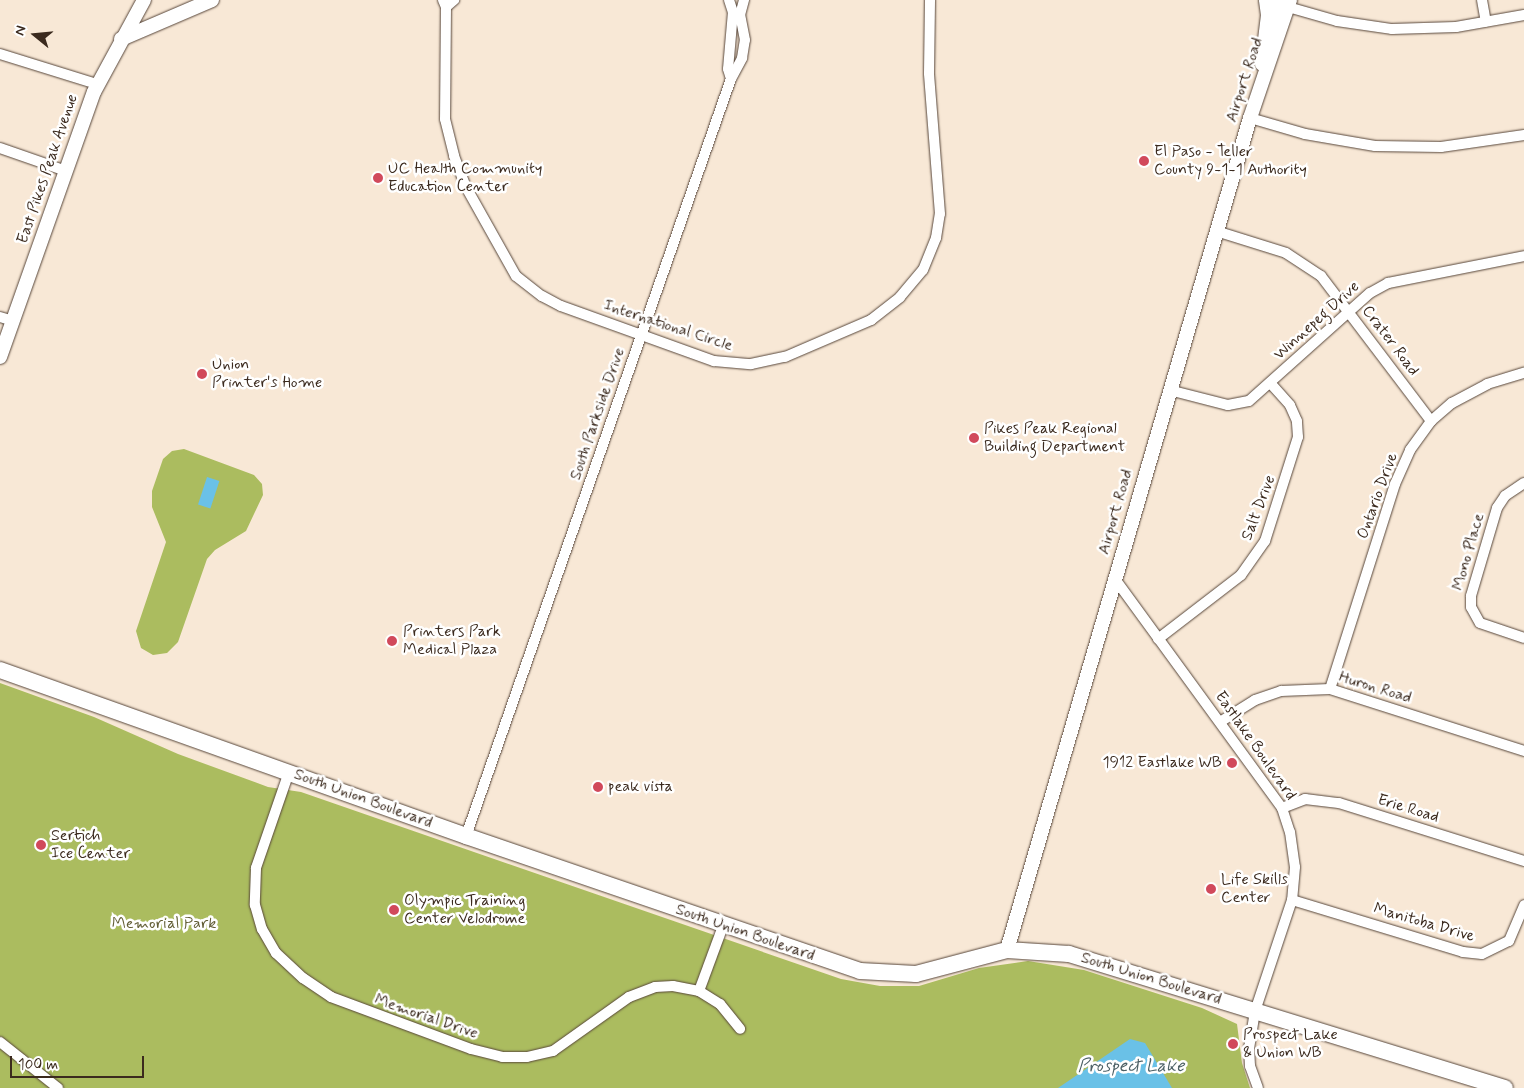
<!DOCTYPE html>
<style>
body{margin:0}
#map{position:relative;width:1524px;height:1088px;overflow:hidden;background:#f8e8d6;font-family:Mynerve,sans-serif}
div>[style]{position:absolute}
.green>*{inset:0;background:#abbc5f}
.water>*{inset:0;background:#6ac1e7;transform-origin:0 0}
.roads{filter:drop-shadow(0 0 1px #57463a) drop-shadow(0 0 1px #57463a)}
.street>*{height:10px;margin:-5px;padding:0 5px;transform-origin:5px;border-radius:5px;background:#fff}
.secondary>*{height:14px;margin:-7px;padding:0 7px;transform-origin:7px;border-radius:7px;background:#fff}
.primary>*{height:16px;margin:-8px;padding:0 8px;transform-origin:8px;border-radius:8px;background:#fff}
.dots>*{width:14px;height:14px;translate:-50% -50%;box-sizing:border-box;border:2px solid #fff;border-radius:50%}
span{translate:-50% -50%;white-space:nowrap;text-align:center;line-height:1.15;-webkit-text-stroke:5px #fff;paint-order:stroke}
.street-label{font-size:16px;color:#3b2a1e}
.poi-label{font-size:16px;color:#3b2a1e}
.left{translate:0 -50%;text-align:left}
.right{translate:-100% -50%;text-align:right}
.park-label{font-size:16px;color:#625d35}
.water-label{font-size:18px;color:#4b5f64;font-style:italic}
.north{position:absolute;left:10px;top:10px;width:50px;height:50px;-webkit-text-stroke:4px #fff;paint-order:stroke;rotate:287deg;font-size:14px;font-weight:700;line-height:20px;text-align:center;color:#3b2a1e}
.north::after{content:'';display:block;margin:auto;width:18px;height:22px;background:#3b2a1e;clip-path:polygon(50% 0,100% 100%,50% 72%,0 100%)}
.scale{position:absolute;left:10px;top:1056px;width:134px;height:22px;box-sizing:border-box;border:2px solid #3b2a1e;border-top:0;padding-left:6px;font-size:15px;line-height:18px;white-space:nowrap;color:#3b2a1e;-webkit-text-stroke:4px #fff;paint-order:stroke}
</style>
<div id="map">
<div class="green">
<div style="clip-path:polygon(184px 449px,254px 475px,262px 484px,263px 495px,246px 531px,215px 550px,207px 559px,178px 642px,167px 653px,153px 655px,141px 648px,136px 631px,166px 542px,152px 507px,152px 491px,163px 459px,172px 451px)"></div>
<div style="clip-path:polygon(0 683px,94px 717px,178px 754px,268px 787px,301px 792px,841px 979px,880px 986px,919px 986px,979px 968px,1028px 961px,1084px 970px,1202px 1008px,1237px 1024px,1242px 1063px,1250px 1088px,0 1088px)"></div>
</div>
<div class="water">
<div style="left:207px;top:477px;width:13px;height:29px;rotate:18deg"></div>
<div style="clip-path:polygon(1130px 1039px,1145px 1043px,1172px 1088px,1058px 1088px)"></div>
</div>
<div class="roads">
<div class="street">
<div style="left:443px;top:0;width:8px;rotate:67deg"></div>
<div style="left:446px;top:7px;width:112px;rotate:90.5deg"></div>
<div style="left:445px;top:119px;width:38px;rotate:76deg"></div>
<div style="left:454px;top:156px;width:33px;rotate:69deg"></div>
<div style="left:466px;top:187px;width:102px;rotate:60.7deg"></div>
<div style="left:516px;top:276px;width:33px;rotate:38deg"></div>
<div style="left:542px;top:296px;width:21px;rotate:28deg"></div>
<div style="left:561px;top:306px;width:163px;rotate:19.8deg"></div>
<div style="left:714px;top:361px;width:37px;rotate:5deg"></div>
<div style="left:751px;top:364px;width:35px;rotate:-12deg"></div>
<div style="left:785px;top:357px;width:94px;rotate:-23.3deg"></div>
<div style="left:871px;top:320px;width:37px;rotate:-38deg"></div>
<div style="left:900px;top:297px;width:35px;rotate:-50deg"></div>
<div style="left:923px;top:270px;width:35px;rotate:-68deg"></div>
<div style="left:936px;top:238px;width:24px;rotate:-81deg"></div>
<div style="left:940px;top:214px;width:141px;rotate:-94.5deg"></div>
<div style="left:929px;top:73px;width:73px;rotate:-89.2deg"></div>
<div style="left:729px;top:0;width:13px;rotate:72deg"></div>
<div style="left:733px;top:12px;width:57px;rotate:95deg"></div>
<div style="left:728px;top:69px;width:10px;rotate:73deg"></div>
<div style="left:1482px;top:0;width:22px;rotate:80deg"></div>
<div style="left:446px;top:7px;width:11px;rotate:-41deg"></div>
<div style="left:1288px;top:7px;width:51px;rotate:15.9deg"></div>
<div style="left:1337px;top:21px;width:56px;rotate:8.3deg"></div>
<div style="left:1392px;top:29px;width:64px;rotate:-1.8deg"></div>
<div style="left:1456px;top:27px;width:69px;rotate:-10deg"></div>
<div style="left:0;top:54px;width:102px;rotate:17.2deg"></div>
<div style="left:1250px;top:118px;width:57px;rotate:16.2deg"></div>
<div style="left:1305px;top:134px;width:71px;rotate:9.7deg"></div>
<div style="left:1375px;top:146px;width:66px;rotate:0.9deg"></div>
<div style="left:1441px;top:147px;width:84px;rotate:-8.2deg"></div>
<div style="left:0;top:148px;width:70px;rotate:19.2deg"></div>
<div style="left:1216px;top:231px;width:73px;rotate:17.4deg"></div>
<div style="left:1286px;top:253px;width:42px;rotate:33.3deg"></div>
<div style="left:1321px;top:276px;width:182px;rotate:52.8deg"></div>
<div style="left:0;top:317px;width:14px;rotate:17deg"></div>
<div style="left:1169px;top:390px;width:61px;rotate:14.3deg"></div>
<div style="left:1228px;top:405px;width:21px;rotate:-11deg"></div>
<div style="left:1249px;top:401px;width:162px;rotate:-41.8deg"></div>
<div style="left:1370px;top:293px;width:21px;rotate:-29deg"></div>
<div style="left:1388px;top:283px;width:139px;rotate:-11.2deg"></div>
<div style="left:1524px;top:483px;width:23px;rotate:146deg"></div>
<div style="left:1505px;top:496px;width:14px;rotate:124deg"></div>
<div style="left:1497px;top:508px;width:92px;rotate:106.5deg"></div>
<div style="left:1471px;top:596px;width:11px;rotate:90deg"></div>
<div style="left:1471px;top:607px;width:18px;rotate:61deg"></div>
<div style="left:1480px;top:623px;width:46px;rotate:18.8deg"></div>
<div style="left:1115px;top:579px;width:283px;rotate:53.9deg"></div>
<div style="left:1282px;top:808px;width:25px;rotate:72deg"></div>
<div style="left:1290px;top:832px;width:35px;rotate:82deg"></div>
<div style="left:1295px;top:867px;width:33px;rotate:95deg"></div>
<div style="left:1292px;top:900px;width:117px;rotate:108.4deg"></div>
<div style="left:1255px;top:1011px;width:36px;rotate:99deg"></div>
<div style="left:1249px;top:1047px;width:19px;rotate:87deg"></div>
<div style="left:1250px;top:1066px;width:23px;rotate:70deg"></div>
<div style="left:1158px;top:639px;width:105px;rotate:-37.6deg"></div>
<div style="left:1241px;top:575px;width:42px;rotate:-54.8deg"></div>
<div style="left:1265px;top:541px;width:109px;rotate:-72.4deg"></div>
<div style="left:1298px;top:437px;width:16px;rotate:-94deg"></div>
<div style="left:1297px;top:421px;width:17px;rotate:-114deg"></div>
<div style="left:1290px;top:405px;width:30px;rotate:-132deg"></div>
<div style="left:1330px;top:689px;width:215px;rotate:-72.4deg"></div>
<div style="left:1395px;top:484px;width:37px;rotate:-66deg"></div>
<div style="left:1410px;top:450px;width:36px;rotate:-54deg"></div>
<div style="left:1431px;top:421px;width:28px;rotate:-41deg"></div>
<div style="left:1452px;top:403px;width:40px;rotate:-28deg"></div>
<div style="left:1487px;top:384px;width:39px;rotate:-17deg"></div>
<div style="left:1220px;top:722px;width:41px;rotate:-32.2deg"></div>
<div style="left:1255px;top:700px;width:28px;rotate:-19deg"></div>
<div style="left:1281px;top:691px;width:49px;rotate:-2.3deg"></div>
<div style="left:1330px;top:689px;width:204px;rotate:17.7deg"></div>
<div style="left:289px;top:772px;width:102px;rotate:109deg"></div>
<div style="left:256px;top:868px;width:37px;rotate:92deg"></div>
<div style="left:255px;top:905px;width:25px;rotate:74deg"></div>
<div style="left:262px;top:929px;width:28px;rotate:60deg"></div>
<div style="left:276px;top:953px;width:37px;rotate:43deg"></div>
<div style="left:303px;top:978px;width:34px;rotate:34deg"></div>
<div style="left:331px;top:997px;width:149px;rotate:20.4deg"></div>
<div style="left:471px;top:1049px;width:32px;rotate:14deg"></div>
<div style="left:502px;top:1057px;width:25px"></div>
<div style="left:527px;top:1057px;width:27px;rotate:-13deg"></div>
<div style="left:553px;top:1051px;width:93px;rotate:-35.4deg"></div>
<div style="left:629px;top:997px;width:28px;rotate:-21deg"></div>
<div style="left:655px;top:987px;width:18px;rotate:-3deg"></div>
<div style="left:673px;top:986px;width:26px;rotate:11deg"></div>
<div style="left:699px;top:991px;width:25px;rotate:32deg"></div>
<div style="left:720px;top:1004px;width:32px;rotate:51deg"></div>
<div style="left:1282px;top:808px;width:25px;rotate:-21deg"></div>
<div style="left:1305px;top:799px;width:34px;rotate:7deg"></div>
<div style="left:1339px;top:803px;width:194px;rotate:17.4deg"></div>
<div style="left:466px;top:836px;width:802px;rotate:-70.71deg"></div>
<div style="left:731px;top:79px;width:24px;rotate:-62deg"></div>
<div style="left:742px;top:58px;width:18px;rotate:-81deg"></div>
<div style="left:745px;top:40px;width:25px;rotate:-101deg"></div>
<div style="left:740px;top:15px;width:16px;rotate:-75deg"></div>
<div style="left:1292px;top:900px;width:179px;rotate:16.9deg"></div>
<div style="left:1463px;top:952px;width:19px;rotate:6deg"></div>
<div style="left:1482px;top:954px;width:30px;rotate:-26deg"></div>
<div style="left:1509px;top:941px;width:39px;rotate:-67deg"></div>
<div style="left:699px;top:991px;width:69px;rotate:-69.7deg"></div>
<div style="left:0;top:1042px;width:74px;rotate:38.4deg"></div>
</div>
<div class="secondary">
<div style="left:1273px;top:24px;width:25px;rotate:-78deg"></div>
<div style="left:121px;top:39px;width:99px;rotate:-23.2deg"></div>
<div style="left:1262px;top:64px;width:49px;rotate:-83deg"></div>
<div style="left:1268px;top:15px;width:15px;rotate:-98deg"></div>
<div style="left:0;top:357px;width:281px;rotate:-70.5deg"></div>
<div style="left:94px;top:92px;width:105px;rotate:-61.5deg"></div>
<div style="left:1007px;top:950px;width:867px;rotate:-73.72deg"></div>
<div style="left:1250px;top:118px;width:125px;rotate:-71.3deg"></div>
</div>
<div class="primary">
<div style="left:0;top:670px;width:495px;rotate:19.6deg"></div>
<div style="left:466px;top:836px;width:416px;rotate:18.9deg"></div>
<div style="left:860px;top:971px;width:56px;rotate:3.1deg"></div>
<div style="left:916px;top:974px;width:94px;rotate:-14.8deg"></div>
<div style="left:1007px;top:950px;width:62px;rotate:3.7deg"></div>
<div style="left:1069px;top:954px;width:456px;rotate:17.1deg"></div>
</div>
</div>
<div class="dots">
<div style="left:1144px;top:161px;background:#d1495b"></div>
<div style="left:378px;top:178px;background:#d1495b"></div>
<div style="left:202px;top:374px;background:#d1495b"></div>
<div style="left:974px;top:438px;background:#d1495b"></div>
<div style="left:392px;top:641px;background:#d1495b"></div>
<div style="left:1232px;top:763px;background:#d1495b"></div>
<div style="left:598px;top:787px;background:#d1495b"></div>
<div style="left:41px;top:845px;background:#d1495b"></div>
<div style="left:1211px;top:889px;background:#d1495b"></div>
<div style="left:394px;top:910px;background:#d1495b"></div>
<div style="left:1233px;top:1044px;background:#d1495b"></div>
</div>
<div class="street-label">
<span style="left:1245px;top:80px;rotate:-72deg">Airport Road</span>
<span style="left:48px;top:169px;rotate:-71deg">East Pikes Peak Avenue</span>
<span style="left:1317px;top:321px;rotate:-42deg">Winnepeg Drive</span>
<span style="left:668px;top:326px;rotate:18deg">International Circle</span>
<span style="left:1390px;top:341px;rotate:53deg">Crater Road</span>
<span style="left:598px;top:414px;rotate:-71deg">South Parkside Drive</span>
<span style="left:1378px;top:496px;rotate:-70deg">Ontario Drive</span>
<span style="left:1259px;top:508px;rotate:-69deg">Salt Drive</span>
<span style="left:1116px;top:512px;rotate:-74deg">Airport Road</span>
<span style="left:1469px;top:552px;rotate:-74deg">Mono Place</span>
<span style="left:1375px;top:688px;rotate:17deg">Huron Road</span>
<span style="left:1255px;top:746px;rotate:55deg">Eastlake Boulevard</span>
<span style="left:363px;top:799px;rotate:20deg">South Union Boulevard</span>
<span style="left:1408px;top:809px;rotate:17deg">Erie Road</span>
<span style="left:1424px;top:923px;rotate:16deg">Manitoba Drive</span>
<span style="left:745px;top:933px;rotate:19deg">South Union Boulevard</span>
<span style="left:1151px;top:979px;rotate:17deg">South Union Boulevard</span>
<span style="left:426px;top:1017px;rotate:19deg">Memorial Drive</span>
</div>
<div class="poi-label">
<span class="left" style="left:1154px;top:161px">El Paso - Teller<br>County 9-1-1 Authority</span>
<span class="left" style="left:388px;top:178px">UC Health Community<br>Education Center</span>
<span class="left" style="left:212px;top:374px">Union<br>Printer's Home</span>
<span class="left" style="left:984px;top:438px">Pikes Peak Regional<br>Building Department</span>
<span class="left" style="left:403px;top:641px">Printers Park<br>Medical Plaza</span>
<span class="right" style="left:1222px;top:763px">1912 Eastlake WB</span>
<span class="left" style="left:608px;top:787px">peak vista</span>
<span class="left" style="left:51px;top:845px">Sertich<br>Ice Center</span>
<span class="left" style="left:1221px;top:889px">Life Skills<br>Center</span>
<span class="left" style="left:404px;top:910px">Olympic Training<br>Center Velodrome</span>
<span class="left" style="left:1243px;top:1044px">Prospect Lake<br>&amp; Union WB</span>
</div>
<div class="park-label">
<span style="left:164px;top:924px">Memorial Park</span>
</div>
<div class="water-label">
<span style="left:1131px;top:1066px">Prospect Lake</span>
</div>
<div class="north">N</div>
<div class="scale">100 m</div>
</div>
